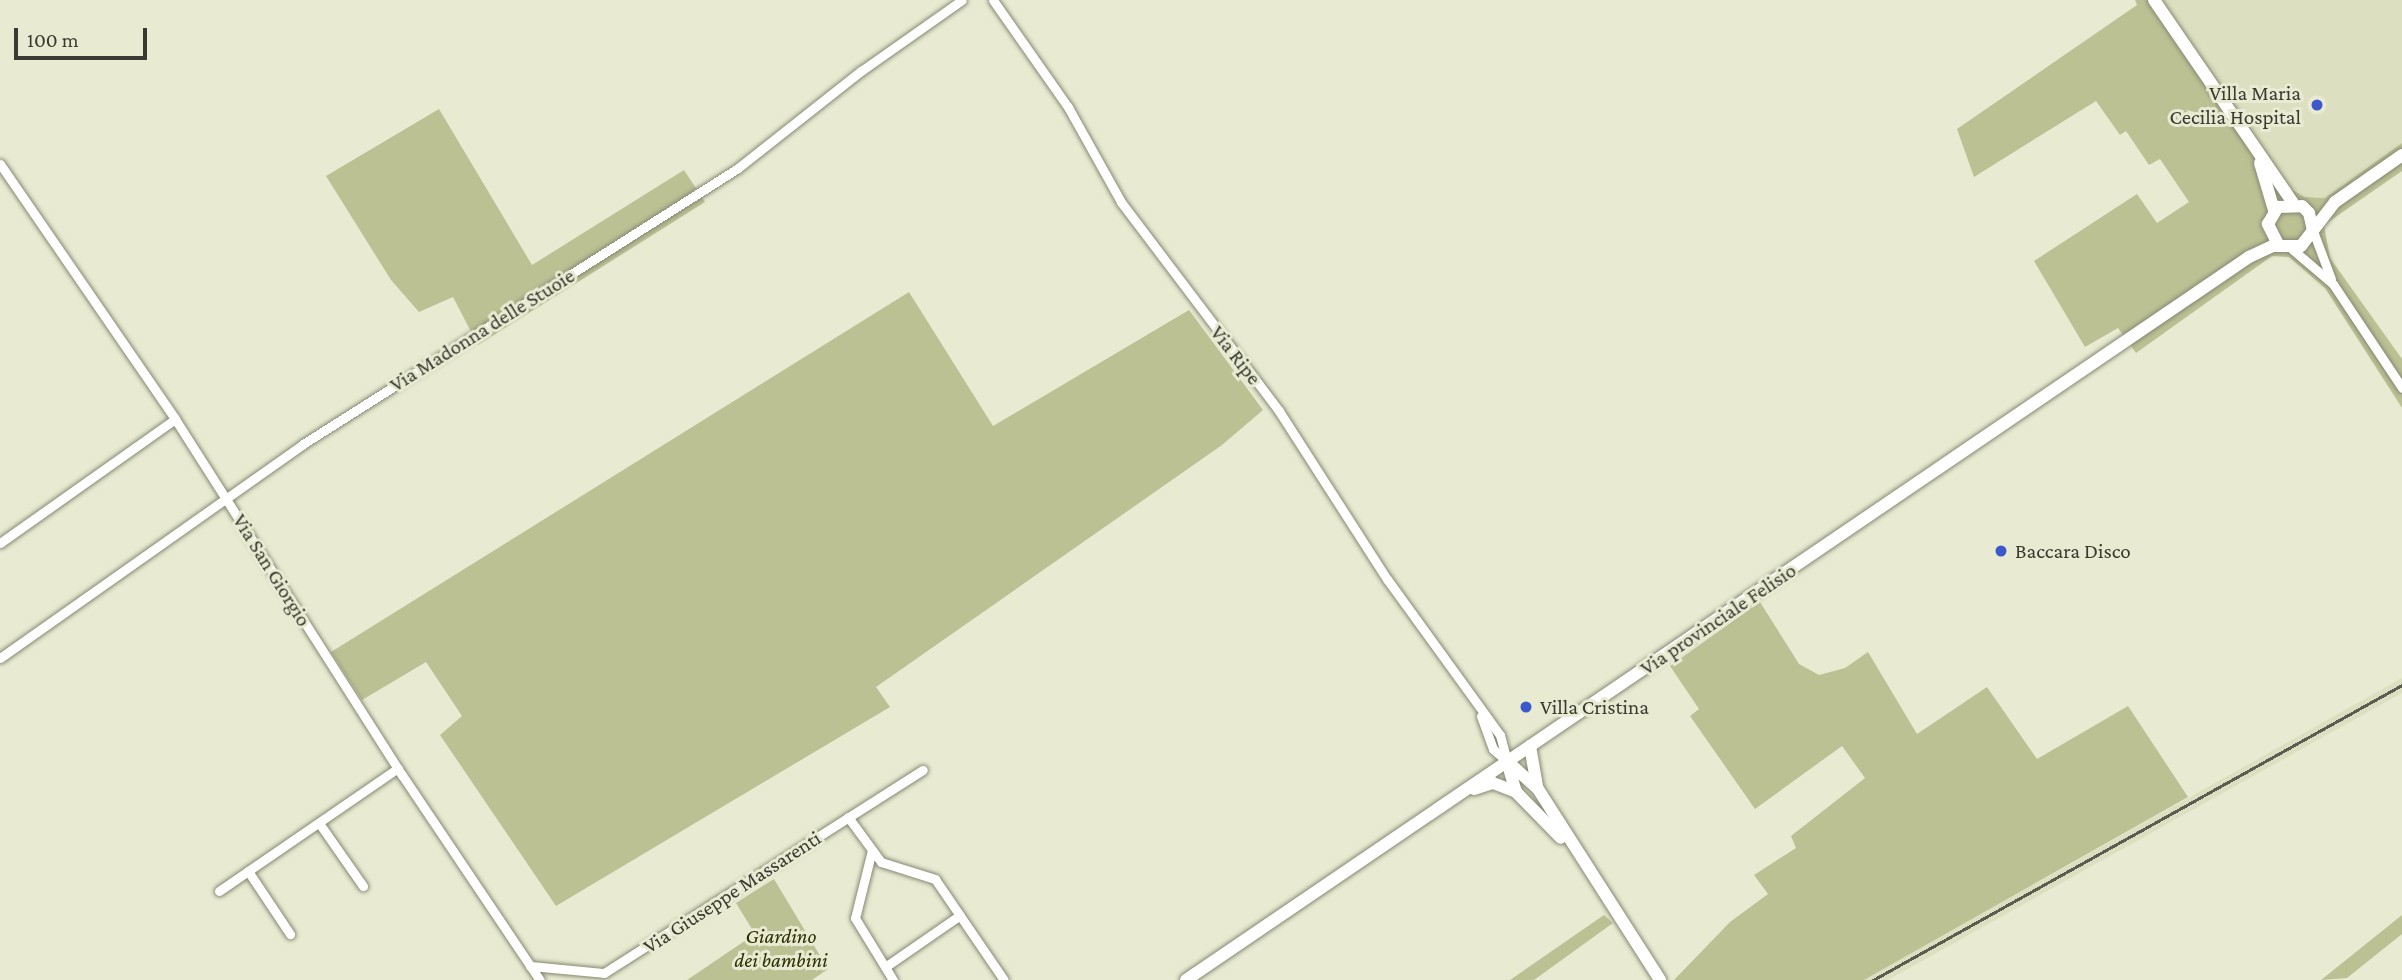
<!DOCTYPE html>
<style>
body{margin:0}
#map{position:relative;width:2402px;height:980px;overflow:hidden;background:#e8ebd2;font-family:"Crimson Pro",serif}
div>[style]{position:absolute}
.built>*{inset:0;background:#dce0c0}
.green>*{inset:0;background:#bcc194}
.roads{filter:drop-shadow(0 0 2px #878973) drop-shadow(0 0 2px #878973)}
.street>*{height:9px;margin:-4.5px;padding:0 4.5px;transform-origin:4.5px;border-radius:4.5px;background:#fff}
.secondary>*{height:12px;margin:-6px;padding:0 6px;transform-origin:6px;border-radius:6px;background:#fff}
.rail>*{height:2.5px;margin:-1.25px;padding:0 1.25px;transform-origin:1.25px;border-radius:1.25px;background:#5c5d51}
.dots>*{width:19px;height:19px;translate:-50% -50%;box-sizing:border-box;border:4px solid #e8ebd2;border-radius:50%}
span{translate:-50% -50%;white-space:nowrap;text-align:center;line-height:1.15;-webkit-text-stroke:6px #e8ebd2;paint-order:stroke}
.poi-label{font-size:21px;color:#393a31}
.right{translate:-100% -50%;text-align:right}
.left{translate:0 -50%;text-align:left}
.street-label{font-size:21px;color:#393a31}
.park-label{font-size:21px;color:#2d2f00;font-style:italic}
.scale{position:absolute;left:14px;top:28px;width:133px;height:32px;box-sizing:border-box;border:4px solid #393a31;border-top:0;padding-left:9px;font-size:21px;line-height:24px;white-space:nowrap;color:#393a31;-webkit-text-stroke:5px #e8ebd2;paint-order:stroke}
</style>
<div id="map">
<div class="built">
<div style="clip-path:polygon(2160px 0,2402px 0,2402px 143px,2325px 198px,2305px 197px,2287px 187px)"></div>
<div style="clip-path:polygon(2402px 678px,2402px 693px,1888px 980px,1864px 980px)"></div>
</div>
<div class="green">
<div style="clip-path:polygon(2135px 0,2160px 0,2287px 187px,2305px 197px,2325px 198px,2402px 143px,2402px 171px,2324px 225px,2330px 258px,2402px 359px,2402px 408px,2325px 288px,2289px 257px,2272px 256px,2136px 353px,2118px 328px,2085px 347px,2034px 261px,2137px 194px,2157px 223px,2189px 202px,2160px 159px,2149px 165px,2126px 131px,2120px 135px,2096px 101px,1974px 177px,1957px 129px,2137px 5px)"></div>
<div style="clip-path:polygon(439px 109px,532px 265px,684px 170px,705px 202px,478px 345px,453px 297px,419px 312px,391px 280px,326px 176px)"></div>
<div style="clip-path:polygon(909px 292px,993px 426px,1189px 310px,1263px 410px,1222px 445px,876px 687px,890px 707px,556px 906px,440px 735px,462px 716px,426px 662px,362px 700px,331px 652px)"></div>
<div style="clip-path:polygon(1760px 602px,1799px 664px,1819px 675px,1845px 668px,1868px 652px,1917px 734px,1987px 687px,2037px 759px,2128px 706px,2188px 797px,1864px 980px,1674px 980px,1730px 922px,1768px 894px,1754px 875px,1796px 848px,1791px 836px,1865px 778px,1842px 746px,1755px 809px,1690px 716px,1699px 709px,1670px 666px)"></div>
<div style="clip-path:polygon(774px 879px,828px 969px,812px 980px,687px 980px,755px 934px,736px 903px)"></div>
<div style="clip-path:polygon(1604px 915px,1613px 923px,1534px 980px,1510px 980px)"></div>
<div style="clip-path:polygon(2402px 915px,2402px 934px,2347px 978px,2321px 980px)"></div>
</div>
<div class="roads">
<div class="street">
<div style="left:993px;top:0;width:131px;rotate:55deg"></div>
<div style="left:1068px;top:107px;width:109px;rotate:60.8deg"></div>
<div style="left:1121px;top:202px;width:262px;rotate:52.9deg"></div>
<div style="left:1279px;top:411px;width:200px;rotate:57.3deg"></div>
<div style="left:1387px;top:579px;width:193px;rotate:54.1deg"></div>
<div style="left:1500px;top:735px;width:27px;rotate:75deg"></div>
<div style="left:0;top:164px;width:309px;rotate:55.5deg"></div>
<div style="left:175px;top:419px;width:422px;rotate:57.5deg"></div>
<div style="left:402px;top:775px;width:247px;rotate:56.1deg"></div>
<div style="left:2313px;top:231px;width:51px;rotate:69.4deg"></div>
<div style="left:2292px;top:249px;width:54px;rotate:40.5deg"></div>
<div style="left:2333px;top:284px;width:125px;rotate:56.4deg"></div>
<div style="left:0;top:543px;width:214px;rotate:-35.3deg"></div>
<div style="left:0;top:658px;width:371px;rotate:-35.2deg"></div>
<div style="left:303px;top:444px;width:515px;rotate:-32.39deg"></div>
<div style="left:738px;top:168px;width:157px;rotate:-38.3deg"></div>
<div style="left:861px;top:71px;width:123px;rotate:-35.1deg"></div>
<div style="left:1481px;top:716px;width:35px;rotate:70deg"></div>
<div style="left:1493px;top:749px;width:18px;rotate:41deg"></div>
<div style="left:848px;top:817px;width:56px;rotate:53.7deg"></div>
<div style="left:881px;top:862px;width:57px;rotate:17.5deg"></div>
<div style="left:935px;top:879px;width:122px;rotate:55.7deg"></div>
<div style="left:319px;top:823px;width:77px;rotate:55.1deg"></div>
<div style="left:872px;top:850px;width:70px;rotate:104deg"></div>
<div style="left:855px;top:918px;width:73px;rotate:58.5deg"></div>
<div style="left:248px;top:871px;width:76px;rotate:56.3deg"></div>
<div style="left:219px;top:891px;width:217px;rotate:-34.5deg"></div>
<div style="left:530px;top:966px;width:74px;rotate:5.4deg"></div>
<div style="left:604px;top:973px;width:378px;rotate:-32.5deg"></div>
<div style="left:885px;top:967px;width:91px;rotate:-34.7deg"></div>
</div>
<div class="secondary">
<div style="left:2154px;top:0;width:246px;rotate:55.6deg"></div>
<div style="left:2260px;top:163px;width:49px;rotate:73.4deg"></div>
<div style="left:2279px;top:246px;width:25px;rotate:-117deg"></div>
<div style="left:2268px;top:224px;width:20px;rotate:-60deg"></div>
<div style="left:2278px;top:207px;width:24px;rotate:-2deg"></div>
<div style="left:2302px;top:206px;width:10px;rotate:45deg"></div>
<div style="left:2309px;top:213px;width:17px;rotate:77deg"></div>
<div style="left:1530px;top:746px;width:41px;rotate:80.1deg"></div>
<div style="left:1507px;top:761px;width:42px;rotate:42.1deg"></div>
<div style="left:1538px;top:789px;width:227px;rotate:57.4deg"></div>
<div style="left:1507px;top:761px;width:32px;rotate:74deg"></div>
<div style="left:1516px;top:792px;width:64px;rotate:45.6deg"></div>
<div style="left:1474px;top:789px;width:20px;rotate:-18deg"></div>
<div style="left:1493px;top:783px;width:25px;rotate:21deg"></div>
<div style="left:1186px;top:980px;width:1286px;rotate:-34.22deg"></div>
<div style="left:2249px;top:257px;width:26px;rotate:-25deg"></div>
<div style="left:2273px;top:246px;width:28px"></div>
<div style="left:2301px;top:246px;width:56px;rotate:-52.3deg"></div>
<div style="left:2335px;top:202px;width:82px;rotate:-35deg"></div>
</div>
</div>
<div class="rail">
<div style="left:1873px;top:980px;width:606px;rotate:-29.15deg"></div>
</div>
<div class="dots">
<div style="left:2317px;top:105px;background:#3d58cb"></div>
<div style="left:2001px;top:551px;background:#3d58cb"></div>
<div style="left:1526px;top:707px;background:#3d58cb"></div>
</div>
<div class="poi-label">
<span class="right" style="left:2301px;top:105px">Villa Maria<br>Cecilia Hospital</span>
<span class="left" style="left:2015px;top:551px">Baccara Disco</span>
<span class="left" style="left:1540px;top:707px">Villa Cristina</span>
</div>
<div class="street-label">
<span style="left:482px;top:330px;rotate:-32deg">Via Madonna delle Stuoie</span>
<span style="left:1236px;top:355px;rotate:52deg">Via Ripe</span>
<span style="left:272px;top:570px;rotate:58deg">Via San Giorgio</span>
<span style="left:1718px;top:619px;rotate:-34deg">Via provinciale Felisio</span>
<span style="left:732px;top:892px;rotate:-33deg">Via Giuseppe Massarenti</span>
</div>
<div class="park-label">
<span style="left:781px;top:948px">Giardino<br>dei bambini</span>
</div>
<div class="scale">100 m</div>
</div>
